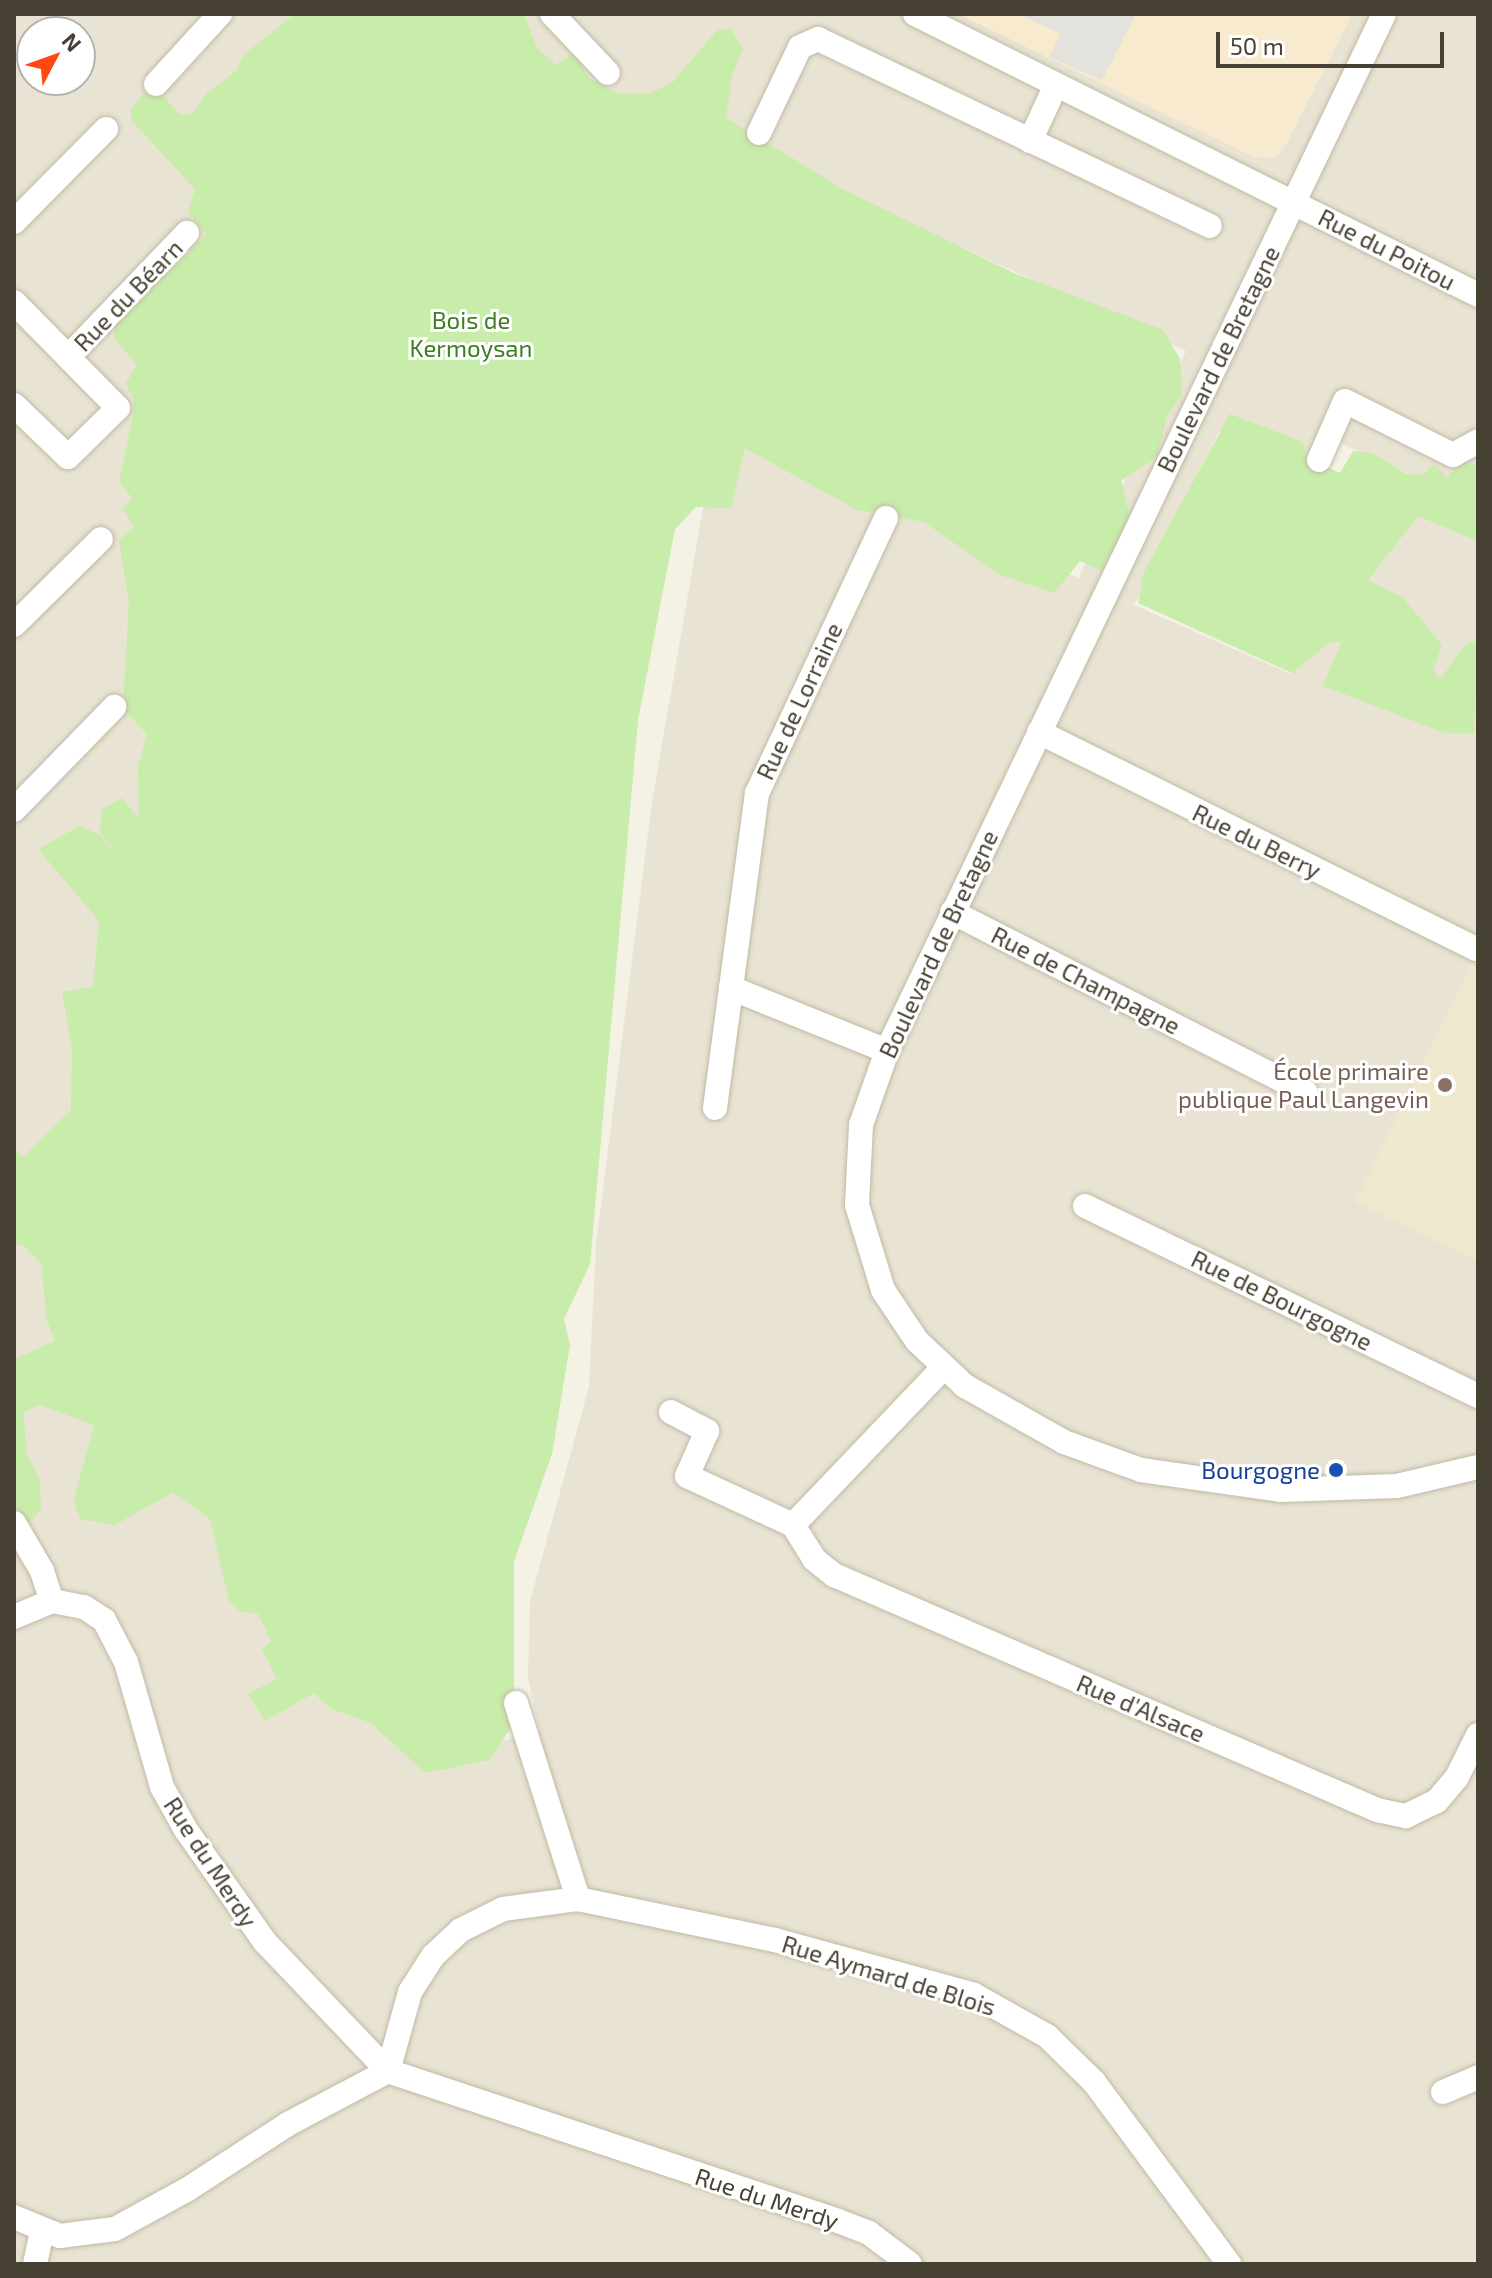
<!DOCTYPE html>
<meta charset="utf-8">
<style>
body{margin:0}
#map{position:relative;width:1492px;height:2278px;overflow:hidden;background:#f4f1e5;font-family:"Exo 2",sans-serif}
div>[style]{position:absolute}
.residential>*{inset:0;background:#e8e3d2}
.commercial>*{inset:0;background:#f8eace}
.education>*{inset:0;background:#eee8cd}
.green>*{inset:0;background:#c8eca9}
.parking>*{inset:0;background:#e4e2dd}
.roads{filter:drop-shadow(0 0 2px #c0baa6) drop-shadow(0 0 2px #c0baa6)}
.street>*{height:24px;margin:-12px;padding:0 12px;transform-origin:12px;border-radius:12px;background:#fff}
.dots>*{width:22px;height:22px;translate:-50% -50%;box-sizing:border-box;border:4px solid #fff;border-radius:50%}
span{translate:-50% -50%;white-space:nowrap;text-align:center;line-height:1.15;-webkit-text-stroke:6px #fff;paint-order:stroke}
.street-label{font-size:24px;color:#474134}
.park-label{font-size:24px;color:#3d7e22}
.education-label{font-size:24px;color:#785e54}
.right{translate:-100% -50%;text-align:right}
.transit-label{font-size:24px;color:#164399}
.frame{position:absolute;inset:0;border:16px solid #474134;pointer-events:none}
.north{position:absolute;left:16px;top:16px;width:80px;height:80px;box-sizing:border-box;background:#fff;border:2px solid #b5b3ae;border-radius:50%;rotate:49deg;font-size:22px;font-weight:700;line-height:32px;text-align:center;color:#474134}
.north::after{content:'';display:block;margin:auto;width:28px;height:36px;background:#ff4911;clip-path:polygon(50% 0,100% 100%,50% 72%,0 100%)}
.scale{position:absolute;left:1216px;top:32px;width:228px;height:36px;box-sizing:border-box;border:4px solid #474134;border-top:0;padding-left:10px;font-size:24px;line-height:28px;white-space:nowrap;color:#474134;-webkit-text-stroke:6px #fff;paint-order:stroke}
</style>
<div id="map">
<div class="residential">
<div style="clip-path:polygon(evenodd,14px 14px,959px 14px,1254px 157px,1286px 144px,1352px 14px,1478px 14px,1478px 2264px,14px 2264px,14px 14px,32px 32px,80px 32px,80px 80px,32px 80px,32px 32px,14px 14px,683px 118px,1186px 351px,1079px 578px,717px 428px,652px 802px,596px 1245px,589px 1387px,530px 1601px,528px 1678px,540px 1734px,504px 1740px,468px 1732px,217px 238px,683px 118px,14px 14px,1219px 431px,1323px 477px,1340px 443px,1413px 476px,1345px 558px,1291px 674px,1134px 605px,1219px 431px)"></div>
</div>
<div class="commercial">
<div style="clip-path:polygon(959px 14px,1352px 14px,1286px 145px,1274px 158px,1254px 157px)"></div>
</div>
<div class="education">
<div style="clip-path:polygon(1471px 964px,1478px 968px,1478px 1262px,1355px 1202px)"></div>
</div>
<div class="green">
<div style="clip-path:polygon(295px 14px,524px 14px,537px 48px,555px 65px,574px 53px,589px 78px,617px 93px,648px 94px,673px 82px,717px 30px,730px 28px,743px 49px,732px 76px,726px 118px,843px 189px,1014px 273px,1163px 330px,1180px 359px,1182px 394px,1167px 417px,1157px 456px,1121px 481px,1129px 512px,1125px 529px,1101px 570px,1080px 561px,1054px 593px,1000px 575px,924px 522px,857px 510px,745px 448px,731px 508px,696px 507px,675px 529px,638px 720px,590px 1264px,564px 1319px,570px 1345px,552px 1454px,514px 1561px,514px 1723px,489px 1760px,425px 1773px,371px 1723px,331px 1709px,314px 1693px,265px 1721px,248px 1694px,277px 1679px,262px 1649px,271px 1641px,258px 1614px,240px 1611px,229px 1600px,210px 1519px,173px 1492px,115px 1525px,80px 1519px,74px 1500px,94px 1425px,40px 1405px,23px 1412px,27px 1454px,40px 1481px,41px 1509px,28px 1524px,14px 1504px,14px 1359px,55px 1341px,46px 1318px,42px 1265px,23px 1245px,14px 1244px,14px 1150px,24px 1157px,71px 1110px,72px 1048px,62px 992px,93px 987px,99px 921px,38px 849px,80px 826px,99px 835px,119px 859px,99px 831px,103px 808px,122px 798px,139px 819px,138px 767px,147px 734px,123px 709px,129px 603px,119px 540px,134px 527px,123px 509px,132px 498px,119px 481px,133px 417px,134px 401px,126px 383px,137px 365px,115px 339px,113px 325px,207px 234px,188px 212px,195px 189px,132px 121px,131px 110px,144px 93px,159px 91px,179px 114px,192px 115px,207px 93px,236px 71px,243px 55px)"></div>
<div style="clip-path:polygon(1230px 414px,1303px 442px,1306px 458px,1340px 473px,1353px 451px,1372px 453px,1407px 474px,1423px 475px,1434px 464px,1447px 478px,1460px 461px,1478px 465px,1478px 541px,1418px 516px,1368px 580px,1403px 598px,1442px 645px,1433px 670px,1440px 680px,1464px 645px,1478px 641px,1474px 733px,1445px 733px,1323px 686px,1342px 641px,1329px 643px,1292px 673px,1138px 603px,1144px 572px)"></div>
</div>
<div class="parking">
<div style="clip-path:polygon(1018px 14px,1136px 14px,1102px 80px,1049px 57px,1061px 34px)"></div>
</div>
<div class="roads">
<div class="street">
<div style="left:552px;top:14px;width:81px;rotate:46.5deg"></div>
<div style="left:915px;top:14px;width:629px;rotate:26.52deg"></div>
<div style="left:1384px;top:14px;width:1150px;rotate:115.61deg"></div>
<div style="left:887px;top:1051px;width:78px;rotate:109.4deg"></div>
<div style="left:861px;top:1125px;width:80px;rotate:92.9deg"></div>
<div style="left:857px;top:1205px;width:89px;rotate:73deg"></div>
<div style="left:883px;top:1290px;width:61px;rotate:56.3deg"></div>
<div style="left:917px;top:1341px;width:66px;rotate:43.2deg"></div>
<div style="left:965px;top:1386px;width:114px;rotate:29.5deg"></div>
<div style="left:1064px;top:1442px;width:82px;rotate:20deg"></div>
<div style="left:1141px;top:1470px;width:141px;rotate:8.1deg"></div>
<div style="left:1281px;top:1490px;width:116px;rotate:-2deg"></div>
<div style="left:1397px;top:1486px;width:83px;rotate:-13.2deg"></div>
<div style="left:156px;top:84px;width:95px;rotate:-47.6deg"></div>
<div style="left:759px;top:133px;width:95px;rotate:-64.5deg"></div>
<div style="left:800px;top:47px;width:20px;rotate:-24deg"></div>
<div style="left:818px;top:39px;width:434px;rotate:25.5deg"></div>
<div style="left:1030px;top:141px;width:62px;rotate:-65.1deg"></div>
<div style="left:14px;top:222px;width:131px;rotate:-45.3deg"></div>
<div style="left:14px;top:302px;width:148px;rotate:45.5deg"></div>
<div style="left:118px;top:408px;width:70px;rotate:135.6deg"></div>
<div style="left:68px;top:457px;width:75px;rotate:-136.1deg"></div>
<div style="left:68px;top:357px;width:172px;rotate:-46.2deg"></div>
<div style="left:1319px;top:460px;width:64px;rotate:-66.2deg"></div>
<div style="left:1345px;top:401px;width:121px;rotate:26.6deg"></div>
<div style="left:1453px;top:455px;width:29px;rotate:-29deg"></div>
<div style="left:886px;top:518px;width:304px;rotate:115.1deg"></div>
<div style="left:757px;top:793px;width:197px;rotate:97.6deg"></div>
<div style="left:731px;top:988px;width:168px;rotate:22deg"></div>
<div style="left:14px;top:625px;width:122px;rotate:-44.7deg"></div>
<div style="left:1039px;top:732px;width:488px;rotate:26.4deg"></div>
<div style="left:14px;top:810px;width:144px;rotate:-45.8deg"></div>
<div style="left:952px;top:912px;width:397px;rotate:27deg"></div>
<div style="left:715px;top:1108px;width:121px;rotate:-82.4deg"></div>
<div style="left:1085px;top:1206px;width:437px;rotate:25.8deg"></div>
<div style="left:671px;top:1412px;width:41px;rotate:27.8deg"></div>
<div style="left:707px;top:1431px;width:49px;rotate:114deg"></div>
<div style="left:687px;top:1476px;width:117px;rotate:24.8deg"></div>
<div style="left:793px;top:1525px;width:40px;rotate:58deg"></div>
<div style="left:814px;top:1559px;width:26px;rotate:39deg"></div>
<div style="left:834px;top:1575px;width:592px;rotate:23.4deg"></div>
<div style="left:1377px;top:1810px;width:30px;rotate:12deg"></div>
<div style="left:1406px;top:1816px;width:34px;rotate:-26deg"></div>
<div style="left:1437px;top:1801px;width:31px;rotate:-50deg"></div>
<div style="left:1457px;top:1777px;width:47px;rotate:-63.4deg"></div>
<div style="left:14px;top:1523px;width:56px;rotate:59.7deg"></div>
<div style="left:42px;top:1571px;width:32px;rotate:72deg"></div>
<div style="left:793px;top:1525px;width:217px;rotate:-46.3deg"></div>
<div style="left:14px;top:1617px;width:41px;rotate:-22.8deg"></div>
<div style="left:52px;top:1601px;width:33px;rotate:11deg"></div>
<div style="left:84px;top:1607px;width:24px;rotate:33deg"></div>
<div style="left:104px;top:1620px;width:47px;rotate:62.4deg"></div>
<div style="left:126px;top:1662px;width:130px;rotate:73.9deg"></div>
<div style="left:162px;top:1787px;width:49px;rotate:60.8deg"></div>
<div style="left:186px;top:1830px;width:137px;rotate:54.8deg"></div>
<div style="left:265px;top:1942px;width:178px;rotate:46.4deg"></div>
<div style="left:388px;top:2071px;width:474px;rotate:18.4deg"></div>
<div style="left:838px;top:2221px;width:33px;rotate:21deg"></div>
<div style="left:869px;top:2233px;width:51px;rotate:37.1deg"></div>
<div style="left:516px;top:1703px;width:206px;rotate:72.4deg"></div>
<div style="left:388px;top:2071px;width:82px;rotate:-74.4deg"></div>
<div style="left:410px;top:1992px;width:43px;rotate:-57.4deg"></div>
<div style="left:433px;top:1956px;width:38px;rotate:-43deg"></div>
<div style="left:461px;top:1930px;width:47px;rotate:-26.6deg"></div>
<div style="left:503px;top:1909px;width:76px;rotate:-7.6deg"></div>
<div style="left:578px;top:1899px;width:201px;rotate:11.8deg"></div>
<div style="left:775px;top:1940px;width:206px;rotate:15.4deg"></div>
<div style="left:974px;top:1995px;width:84px;rotate:29.3deg"></div>
<div style="left:1047px;top:2036px;width:66px;rotate:44.4deg"></div>
<div style="left:1094px;top:2082px;width:227px;rotate:53.4deg"></div>
<div style="left:1443px;top:2092px;width:38px;rotate:-23deg"></div>
<div style="left:14px;top:2217px;width:50px;rotate:22.4deg"></div>
<div style="left:60px;top:2236px;width:55px;rotate:-7.3deg"></div>
<div style="left:115px;top:2229px;width:83px;rotate:-28.7deg"></div>
<div style="left:188px;top:2189px;width:119px;rotate:-33deg"></div>
<div style="left:288px;top:2124px;width:113px;rotate:-27.9deg"></div>
<div style="left:35px;top:2264px;width:33px;rotate:-78deg"></div>
</div>
</div>
<div class="dots">
<div style="left:1445px;top:1085px;background:#8d6e63"></div>
<div style="left:1336px;top:1470px;background:#1a4fb4"></div>
</div>
<div class="street-label">
<span style="left:1387px;top:249px;rotate:27deg">Rue du Poitou</span>
<span style="left:128px;top:295px;rotate:-46deg">Rue du Béarn</span>
<span style="left:1218px;top:359px;rotate:-64deg">Boulevard de Bretagne</span>
<span style="left:799px;top:701px;rotate:-65deg">Rue de Lorraine</span>
<span style="left:1257px;top:841px;rotate:26deg">Rue du Berry</span>
<span style="left:938px;top:944px;rotate:-65deg">Boulevard de Bretagne</span>
<span style="left:1086px;top:980px;rotate:27deg">Rue de Champagne</span>
<span style="left:1282px;top:1300px;rotate:26deg">Rue de Bourgogne</span>
<span style="left:1141px;top:1708px;rotate:23deg">Rue d'Alsace</span>
<span style="left:211px;top:1862px;rotate:57deg">Rue du Merdy</span>
<span style="left:889px;top:1975px;rotate:17deg">Rue Aymard de Blois</span>
<span style="left:767px;top:2198px;rotate:18deg">Rue du Merdy</span>
</div>
<div class="park-label">
<span style="left:471px;top:334px">Bois de<br>Kermoysan</span>
</div>
<div class="education-label">
<span class="right" style="left:1429px;top:1085px">École primaire<br>publique Paul Langevin</span>
</div>
<div class="transit-label">
<span class="right" style="left:1320px;top:1470px">Bourgogne</span>
</div>
<div class="frame"></div>
<div class="north">N</div>
<div class="scale">50 m</div>
</div>
